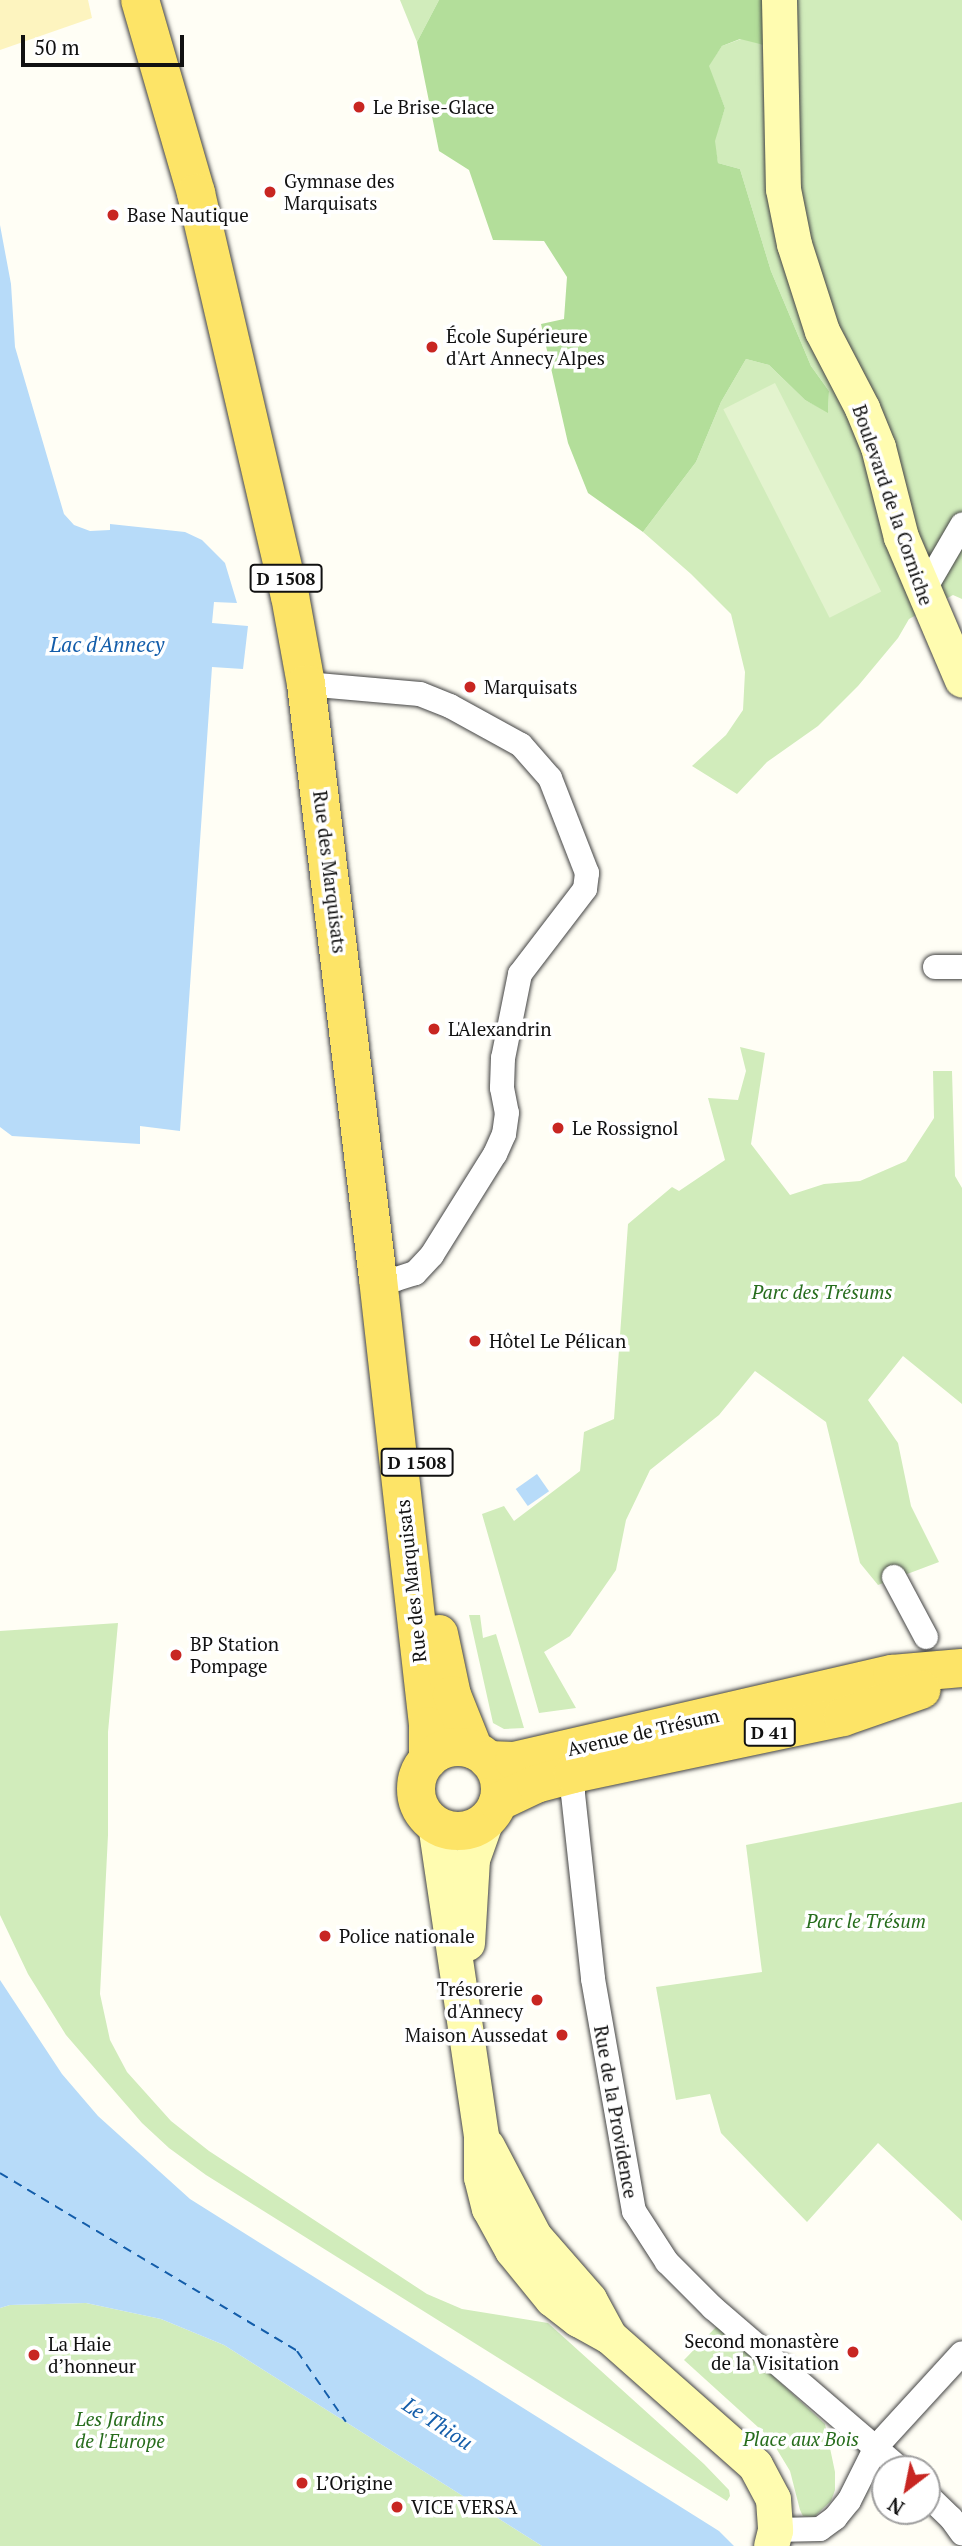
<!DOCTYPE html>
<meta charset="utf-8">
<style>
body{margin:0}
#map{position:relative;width:962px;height:2546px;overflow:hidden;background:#fffef5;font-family:"PT Serif",serif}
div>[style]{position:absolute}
.green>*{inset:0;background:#d1ecbb}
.forest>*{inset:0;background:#b3de9a}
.sand>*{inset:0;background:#fdf4bf}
.pitch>*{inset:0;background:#e3f3ce;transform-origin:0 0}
.water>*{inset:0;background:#b7dbf9;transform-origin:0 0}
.ferry>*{height:2px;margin-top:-1px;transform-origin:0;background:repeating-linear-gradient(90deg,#135daa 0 9px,transparent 0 16px)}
.roads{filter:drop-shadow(0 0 2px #444) drop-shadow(0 0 2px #444)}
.street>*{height:24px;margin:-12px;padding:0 12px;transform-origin:12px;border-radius:12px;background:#fff}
.secondary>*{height:35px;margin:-17.5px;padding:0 17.5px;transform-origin:17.5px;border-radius:17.5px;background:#fffcb0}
.primary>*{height:38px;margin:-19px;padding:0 19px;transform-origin:19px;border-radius:19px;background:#fde467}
.primary>.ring{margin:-19px;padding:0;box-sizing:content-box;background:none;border:38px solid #fde467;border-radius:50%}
.dots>*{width:19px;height:19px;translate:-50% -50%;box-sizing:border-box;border:4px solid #fff;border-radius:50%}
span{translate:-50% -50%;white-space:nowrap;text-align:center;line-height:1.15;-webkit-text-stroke:7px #fff;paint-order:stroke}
.shield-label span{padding:2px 5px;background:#fff;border:2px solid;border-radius:5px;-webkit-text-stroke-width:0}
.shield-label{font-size:18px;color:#111;font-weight:700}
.poi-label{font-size:19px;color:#111}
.left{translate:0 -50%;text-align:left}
.right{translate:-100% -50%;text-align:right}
.street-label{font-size:19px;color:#111}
.park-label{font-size:19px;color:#276d1d;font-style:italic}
.water-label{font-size:21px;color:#135daa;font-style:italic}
.north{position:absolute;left:871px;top:2455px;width:70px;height:70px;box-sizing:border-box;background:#fff;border:2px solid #a0a0a0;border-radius:50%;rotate:212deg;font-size:19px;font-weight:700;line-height:28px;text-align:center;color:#111}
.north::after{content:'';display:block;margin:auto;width:24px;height:32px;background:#c82622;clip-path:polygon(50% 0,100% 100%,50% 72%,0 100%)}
.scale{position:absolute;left:21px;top:35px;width:163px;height:32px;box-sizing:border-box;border:4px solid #111;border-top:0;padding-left:9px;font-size:21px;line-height:24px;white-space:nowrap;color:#111;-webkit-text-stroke:5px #fff;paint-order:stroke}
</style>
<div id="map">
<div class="green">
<div style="clip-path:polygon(400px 0,439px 0,417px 42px)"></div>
<div style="clip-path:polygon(764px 0,962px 0,962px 599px,953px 595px,909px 619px,898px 638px,858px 686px,818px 726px,767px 762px,737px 794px,692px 766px,726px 735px,743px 710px,745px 672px,731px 614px,691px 574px,643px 532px,696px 462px,721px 402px,746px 359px,769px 365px,805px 400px,828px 412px,829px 391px,811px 366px,771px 271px,740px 169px,718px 163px,714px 141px,725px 108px,708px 66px,722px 46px,741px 39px)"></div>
<div style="clip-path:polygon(740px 1047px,765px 1053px,751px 1144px,790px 1195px,824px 1184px,860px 1181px,906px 1161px,934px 1118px,933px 1071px,952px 1071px,955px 1176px,962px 1188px,962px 1404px,903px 1356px,868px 1400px,898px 1443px,911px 1506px,939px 1562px,878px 1585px,860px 1563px,826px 1422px,755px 1371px,719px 1415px,650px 1470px,626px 1520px,616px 1570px,570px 1636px,544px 1652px,576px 1708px,539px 1713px,482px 1514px,504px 1506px,514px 1521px,580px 1471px,584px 1432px,614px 1419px,628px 1224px,672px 1187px,679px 1191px,725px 1160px,708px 1098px,738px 1100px,746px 1071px)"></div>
<div style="clip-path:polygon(469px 1615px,480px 1615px,483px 1638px,496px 1634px,524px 1728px,504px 1729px,493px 1723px)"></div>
<div style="clip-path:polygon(118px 1623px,108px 1732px,108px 1835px,100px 1994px,110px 2040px,127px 2072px,171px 2121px,209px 2151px,427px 2294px,462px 2309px,548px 2323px,704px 2464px,729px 2490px,730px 2496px,727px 2501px,206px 2175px,169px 2148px,142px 2123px,66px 2035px,28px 1974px,0 1915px,0 1631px)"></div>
<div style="clip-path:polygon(962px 1802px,962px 2221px,878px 2143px,807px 2222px,721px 2133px,710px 2094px,676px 2100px,656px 1987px,762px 1972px,746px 1845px)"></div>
<div style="clip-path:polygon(86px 2303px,161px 2319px,224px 2345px,542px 2546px,0 2546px,0 2308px,10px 2305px)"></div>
<div style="clip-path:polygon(718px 2325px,825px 2424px,835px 2472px,835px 2490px,831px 2501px,814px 2517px,803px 2516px,800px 2510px,790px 2471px,770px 2438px,684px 2360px)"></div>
</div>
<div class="forest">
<div style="clip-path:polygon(439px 0,764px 0,764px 45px,740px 39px,722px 46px,709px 66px,725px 108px,715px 141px,718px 163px,740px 169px,771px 271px,811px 366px,829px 391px,828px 413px,805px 400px,769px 365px,746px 359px,721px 402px,696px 462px,643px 532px,588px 493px,568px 443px,541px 324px,564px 319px,567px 277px,544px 241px,493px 240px,469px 170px,439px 151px,417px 42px)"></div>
</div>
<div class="sand">
<div style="clip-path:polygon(0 0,88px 0,92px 18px,0 50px)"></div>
</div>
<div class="pitch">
<div style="left:775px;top:383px;width:234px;height:58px;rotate:63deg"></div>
</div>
<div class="water">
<div style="clip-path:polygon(0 225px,11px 284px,15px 347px,64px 514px,74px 525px,90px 531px,110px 530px,110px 524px,185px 532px,202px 540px,225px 563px,237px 603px,214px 602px,212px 623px,248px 626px,243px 669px,212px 667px,180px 1131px,140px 1126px,140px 1144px,12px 1136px,0 1127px)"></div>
<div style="left:537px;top:1474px;width:21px;height:26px;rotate:55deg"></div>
<div style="clip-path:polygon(0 1980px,62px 2074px,98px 2116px,190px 2199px,719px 2531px,734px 2546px,542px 2546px,224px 2345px,161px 2319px,86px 2303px,10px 2305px,0 2308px)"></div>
</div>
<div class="ferry">
<div style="left:0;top:2173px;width:346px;rotate:30.9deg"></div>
<div style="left:297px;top:2351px;width:86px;rotate:55.4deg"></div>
</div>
<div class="roads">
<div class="street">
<div style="left:923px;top:592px;width:78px;rotate:-59.8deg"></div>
<div style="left:306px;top:684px;width:114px;rotate:5deg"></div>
<div style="left:420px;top:694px;width:32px;rotate:22deg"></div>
<div style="left:450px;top:706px;width:81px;rotate:28.8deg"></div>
<div style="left:521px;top:745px;width:44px;rotate:48.7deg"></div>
<div style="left:550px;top:778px;width:102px;rotate:68.7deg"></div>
<div style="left:587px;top:873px;width:16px;rotate:97deg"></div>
<div style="left:585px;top:889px;width:107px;rotate:127.4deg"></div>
<div style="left:520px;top:974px;width:86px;rotate:101.4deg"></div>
<div style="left:503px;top:1058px;width:30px;rotate:92deg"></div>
<div style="left:502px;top:1088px;width:25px;rotate:79deg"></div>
<div style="left:507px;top:1113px;width:21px;rotate:98deg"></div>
<div style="left:504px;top:1134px;width:22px;rotate:114deg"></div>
<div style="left:495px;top:1154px;width:119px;rotate:122deg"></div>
<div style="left:432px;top:1255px;width:25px;rotate:133deg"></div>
<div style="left:415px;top:1273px;width:20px;rotate:162deg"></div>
<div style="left:396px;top:1279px;width:18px;rotate:180deg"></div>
<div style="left:935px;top:967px;width:27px"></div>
<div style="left:894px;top:1577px;width:68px;rotate:61.9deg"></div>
<div style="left:580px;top:1766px;width:11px;rotate:131deg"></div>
<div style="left:573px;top:1774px;width:20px;rotate:90deg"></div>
<div style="left:573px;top:1794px;width:186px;rotate:83.8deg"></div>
<div style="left:593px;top:1979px;width:236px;rotate:80deg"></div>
<div style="left:634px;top:2211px;width:61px;rotate:57.1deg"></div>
<div style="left:667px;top:2262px;width:65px;rotate:45deg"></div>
<div style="left:713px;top:2308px;width:247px;rotate:40.7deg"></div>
<div style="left:927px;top:2495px;width:33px;rotate:44deg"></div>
<div style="left:951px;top:2518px;width:19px;rotate:54deg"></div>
<div style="left:775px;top:2530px;width:45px;rotate:-1.3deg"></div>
<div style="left:820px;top:2529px;width:19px;rotate:-36deg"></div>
<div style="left:835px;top:2518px;width:22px;rotate:-51deg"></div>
<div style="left:849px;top:2501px;width:60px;rotate:-63.4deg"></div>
<div style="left:876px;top:2447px;width:127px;rotate:-47.5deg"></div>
</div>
<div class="secondary">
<div style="left:779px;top:0;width:189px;rotate:88.8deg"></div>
<div style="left:783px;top:189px;width:56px;rotate:78.7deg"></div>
<div style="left:794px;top:244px;width:91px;rotate:72.2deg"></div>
<div style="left:822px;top:331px;width:87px;rotate:62.5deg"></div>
<div style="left:862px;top:408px;width:42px;rotate:67.7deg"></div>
<div style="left:878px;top:447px;width:93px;rotate:75.7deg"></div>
<div style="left:901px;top:537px;width:155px;rotate:66.9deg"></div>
<div style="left:435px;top:1824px;width:315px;rotate:81.6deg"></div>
<div style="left:481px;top:2136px;width:41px;rotate:90deg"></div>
<div style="left:481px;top:2177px;width:32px;rotate:76deg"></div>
<div style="left:489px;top:2208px;width:48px;rotate:61.3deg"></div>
<div style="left:512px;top:2250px;width:63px;rotate:50.8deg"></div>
<div style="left:552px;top:2299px;width:33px;rotate:38deg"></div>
<div style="left:578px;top:2319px;width:35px;rotate:29deg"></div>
<div style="left:609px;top:2336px;width:195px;rotate:41.5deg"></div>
<div style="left:755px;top:2465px;width:38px;rotate:62deg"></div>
<div style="left:773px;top:2499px;width:31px;rotate:86deg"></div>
<div style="left:775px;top:2530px;width:16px;rotate:104deg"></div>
<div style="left:467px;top:1943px;width:84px;rotate:-86.6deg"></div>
<div style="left:472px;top:1859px;width:41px;rotate:-70.3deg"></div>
<div style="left:487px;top:2146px;width:102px;rotate:62.4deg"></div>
<div style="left:534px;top:2236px;width:84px;rotate:48.9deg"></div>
<div style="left:589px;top:2299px;width:42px;rotate:61.6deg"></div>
</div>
<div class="primary">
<div style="left:140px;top:0;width:201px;rotate:73.8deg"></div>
<div style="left:196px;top:193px;width:414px;rotate:76.9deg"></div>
<div style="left:290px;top:596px;width:89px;rotate:79.7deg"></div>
<div style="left:306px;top:684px;width:599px;rotate:83.1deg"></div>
<div style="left:378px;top:1279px;width:450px;rotate:83.6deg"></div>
<div style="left:428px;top:1726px;width:34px;rotate:90deg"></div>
<div style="left:439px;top:1634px;width:62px;rotate:78deg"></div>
<div style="left:452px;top:1695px;width:59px;rotate:68.2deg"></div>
<div class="ring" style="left:416px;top:1747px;width:46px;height:46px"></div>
<div style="left:488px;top:1760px;width:26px;rotate:2deg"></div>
<div style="left:514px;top:1761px;width:388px;rotate:-13deg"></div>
<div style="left:892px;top:1674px;width:70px;rotate:-4.9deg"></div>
<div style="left:498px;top:1802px;width:42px;rotate:-25.3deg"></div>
<div style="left:536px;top:1784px;width:38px;rotate:-15deg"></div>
<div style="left:573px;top:1774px;width:276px;rotate:-11.9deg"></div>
<div style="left:843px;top:1717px;width:83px;rotate:-19.1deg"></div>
</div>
</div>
<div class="dots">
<div style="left:359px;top:107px;background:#c82622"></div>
<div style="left:270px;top:192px;background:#c82622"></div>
<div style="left:113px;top:215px;background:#c82622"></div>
<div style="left:432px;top:347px;background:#c82622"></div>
<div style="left:470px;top:687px;background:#c82622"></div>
<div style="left:434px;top:1029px;background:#c82622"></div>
<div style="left:558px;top:1128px;background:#c82622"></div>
<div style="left:475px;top:1341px;background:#c82622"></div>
<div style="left:176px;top:1655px;background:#c82622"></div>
<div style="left:325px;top:1936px;background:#c82622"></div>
<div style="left:537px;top:2000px;background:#c82622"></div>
<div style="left:562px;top:2035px;background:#c82622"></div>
<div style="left:853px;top:2352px;background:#c82622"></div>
<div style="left:34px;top:2355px;background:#c82622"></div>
<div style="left:302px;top:2483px;background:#c82622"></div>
<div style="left:397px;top:2507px;background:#c82622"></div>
</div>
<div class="shield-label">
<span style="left:286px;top:578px">D 1508</span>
<span style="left:417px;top:1462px">D 1508</span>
<span style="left:770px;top:1732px">D 41</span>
</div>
<div class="poi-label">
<span class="left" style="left:373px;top:107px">Le Brise-Glace</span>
<span class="left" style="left:284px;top:192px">Gymnase des<br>Marquisats</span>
<span class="left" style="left:127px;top:215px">Base Nautique</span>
<span class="left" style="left:446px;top:347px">École Supérieure<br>d'Art Annecy Alpes</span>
<span class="left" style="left:484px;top:687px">Marquisats</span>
<span class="left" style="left:448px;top:1029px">L'Alexandrin</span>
<span class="left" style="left:572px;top:1128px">Le Rossignol</span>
<span class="left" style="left:489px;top:1341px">Hôtel Le Pélican</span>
<span class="left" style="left:190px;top:1655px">BP Station<br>Pompage</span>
<span class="left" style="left:339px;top:1936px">Police nationale</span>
<span class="right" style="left:523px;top:2000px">Trésorerie<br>d'Annecy</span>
<span class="right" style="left:548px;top:2035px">Maison Aussedat</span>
<span class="right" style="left:839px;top:2352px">Second monastère<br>de la Visitation</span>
<span class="left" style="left:48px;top:2355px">La Haie<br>d’honneur</span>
<span class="left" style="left:316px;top:2483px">L’Origine</span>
<span class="left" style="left:411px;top:2507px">VICE VERSA</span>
</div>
<div class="street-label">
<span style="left:893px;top:505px;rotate:71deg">Boulevard de la Corniche</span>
<span style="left:330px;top:872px;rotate:83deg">Rue des Marquisats</span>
<span style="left:411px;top:1581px;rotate:-96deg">Rue des Marquisats</span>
<span style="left:643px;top:1732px;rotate:-13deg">Avenue de Trésum</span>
<span style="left:616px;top:2112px;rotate:80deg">Rue de la Providence</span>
</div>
<div class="park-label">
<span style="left:822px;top:1292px">Parc des Trésums</span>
<span style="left:866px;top:1921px">Parc le Trésum</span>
<span style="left:120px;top:2430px">Les Jardins<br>de l'Europe</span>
<span style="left:801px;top:2439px">Place aux Bois</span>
</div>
<div class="water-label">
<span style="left:107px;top:644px">Lac d'Annecy</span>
<span style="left:438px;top:2423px;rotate:33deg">Le Thiou</span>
</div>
<div class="north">N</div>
<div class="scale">50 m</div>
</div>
